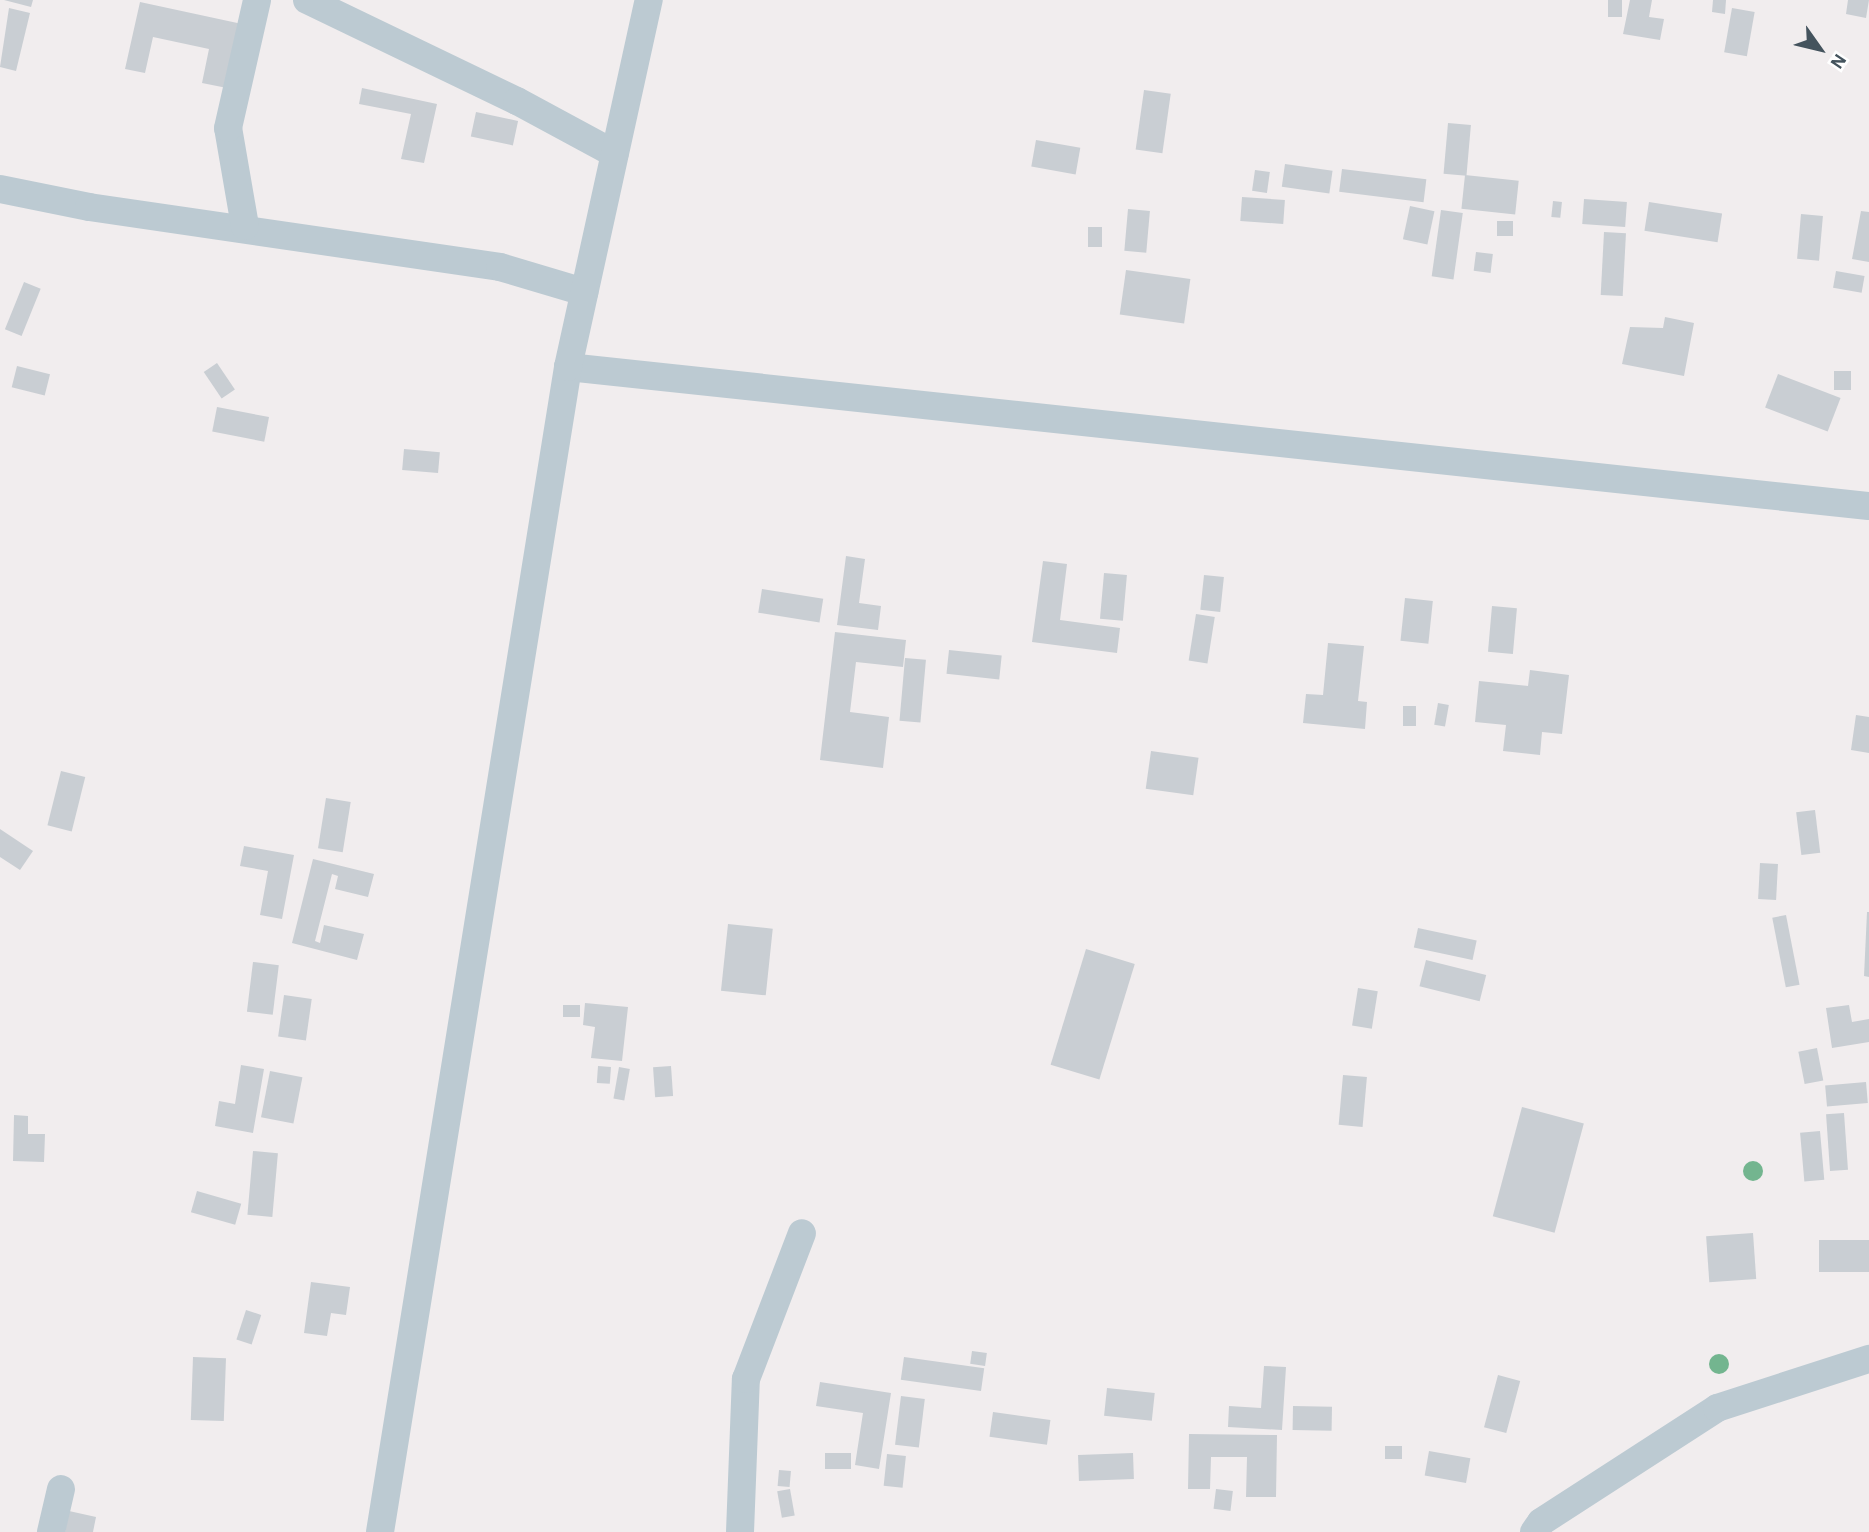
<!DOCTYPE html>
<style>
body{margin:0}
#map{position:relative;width:1869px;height:1532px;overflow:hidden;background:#f1edee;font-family:"Alegreya Sans",sans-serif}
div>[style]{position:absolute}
.building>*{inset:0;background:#c9ced3;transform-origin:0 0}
.minor>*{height:28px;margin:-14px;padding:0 14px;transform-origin:14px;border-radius:14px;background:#bccad2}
.trees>*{width:20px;height:20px;margin:-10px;border-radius:50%;background:#73b58f}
span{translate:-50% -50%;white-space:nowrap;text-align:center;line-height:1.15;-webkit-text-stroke:5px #fff;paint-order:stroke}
.north{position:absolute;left:1785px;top:14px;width:70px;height:70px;-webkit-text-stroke:5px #fff;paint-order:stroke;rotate:124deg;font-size:19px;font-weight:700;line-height:28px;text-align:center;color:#44535d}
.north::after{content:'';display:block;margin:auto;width:24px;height:32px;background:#44535d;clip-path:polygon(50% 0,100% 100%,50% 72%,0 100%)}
</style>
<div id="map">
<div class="building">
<div style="clip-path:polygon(4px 0,33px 0,31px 7px)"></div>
<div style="left:1608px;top:0;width:14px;height:17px"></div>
<div style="clip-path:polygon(1630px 0,1652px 0,1649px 17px,1664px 19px,1660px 40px,1623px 34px)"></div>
<div style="clip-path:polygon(1713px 0,1726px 0,1725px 14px,1712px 12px)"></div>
<div style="clip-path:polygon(1848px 0,1869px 0,1866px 18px,1846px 14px)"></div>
<div style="clip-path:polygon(140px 2px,242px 24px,227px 88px,202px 83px,209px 49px,153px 37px,145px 73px,125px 69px)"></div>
<div style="clip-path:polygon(9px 8px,30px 13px,16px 71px,0 67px)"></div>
<div style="left:1732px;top:8px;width:23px;height:45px;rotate:10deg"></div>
<div style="clip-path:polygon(362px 88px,437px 104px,424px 163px,401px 159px,411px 114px,359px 104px)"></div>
<div style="left:1144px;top:90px;width:27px;height:60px;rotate:8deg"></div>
<div style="left:476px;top:112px;width:43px;height:25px;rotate:12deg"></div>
<div style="left:1448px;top:123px;width:23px;height:51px;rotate:5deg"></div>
<div style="left:1036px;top:140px;width:45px;height:27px;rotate:10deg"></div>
<div style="left:1285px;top:164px;width:48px;height:23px;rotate:8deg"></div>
<div style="left:1342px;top:169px;width:85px;height:23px;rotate:7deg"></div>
<div style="left:1255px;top:170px;width:15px;height:21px;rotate:8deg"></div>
<div style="left:1465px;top:175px;width:54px;height:34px;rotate:6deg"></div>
<div style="left:1242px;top:197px;width:43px;height:24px;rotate:4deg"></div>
<div style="left:1584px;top:199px;width:43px;height:25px;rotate:4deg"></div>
<div style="left:1553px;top:201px;width:9px;height:16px;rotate:6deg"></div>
<div style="left:1649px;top:202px;width:74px;height:29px;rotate:9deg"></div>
<div style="left:1410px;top:206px;width:25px;height:34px;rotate:12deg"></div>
<div style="left:1128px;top:209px;width:22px;height:42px;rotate:5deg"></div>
<div style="left:1441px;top:210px;width:22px;height:67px;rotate:8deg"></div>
<div style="clip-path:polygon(1861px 211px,1869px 212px,1869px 262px,1852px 259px)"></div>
<div style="left:1801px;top:214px;width:22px;height:45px;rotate:5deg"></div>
<div style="left:1497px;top:221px;width:16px;height:15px"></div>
<div style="left:1088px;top:227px;width:14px;height:20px"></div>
<div style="left:1604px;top:232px;width:22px;height:63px;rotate:3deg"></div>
<div style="left:1476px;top:252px;width:17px;height:19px;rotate:7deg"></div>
<div style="left:1126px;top:270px;width:65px;height:45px;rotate:8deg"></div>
<div style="left:1836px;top:271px;width:29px;height:17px;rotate:10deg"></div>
<div style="left:24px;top:282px;width:18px;height:51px;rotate:22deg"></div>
<div style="clip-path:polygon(1665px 317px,1694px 323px,1684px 376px,1622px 364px,1630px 327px,1663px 328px)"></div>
<div style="left:217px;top:363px;width:32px;height:16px;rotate:56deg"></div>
<div style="left:17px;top:366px;width:34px;height:22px;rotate:14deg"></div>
<div style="left:1834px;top:371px;width:17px;height:19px"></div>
<div style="left:1778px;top:374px;width:67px;height:36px;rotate:21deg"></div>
<div style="left:217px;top:407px;width:53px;height:25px;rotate:11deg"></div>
<div style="left:404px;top:449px;width:36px;height:21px;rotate:5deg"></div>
<div style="clip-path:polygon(846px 556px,865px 559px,859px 603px,881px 606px,878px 630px,837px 625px)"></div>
<div style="clip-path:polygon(1043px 561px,1067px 564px,1060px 620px,1120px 628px,1117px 653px,1032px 642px)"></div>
<div style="left:1104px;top:573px;width:23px;height:46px;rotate:5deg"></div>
<div style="left:1204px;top:575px;width:20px;height:35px;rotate:6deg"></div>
<div style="left:762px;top:589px;width:62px;height:24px;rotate:9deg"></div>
<div style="left:1405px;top:598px;width:28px;height:43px;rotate:6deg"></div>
<div style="left:1492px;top:606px;width:25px;height:46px;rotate:5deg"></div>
<div style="left:1196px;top:614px;width:19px;height:47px;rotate:9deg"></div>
<div style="clip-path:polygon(835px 632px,906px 640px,903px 667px,856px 662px,850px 712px,889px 717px,883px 768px,820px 760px)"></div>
<div style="clip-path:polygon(1328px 643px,1364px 646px,1358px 701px,1367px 702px,1365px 729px,1303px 723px,1306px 694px,1323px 695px)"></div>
<div style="left:949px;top:650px;width:53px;height:24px;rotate:6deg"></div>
<div style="left:905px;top:658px;width:21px;height:63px;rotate:5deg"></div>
<div style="clip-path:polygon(1530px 670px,1569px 675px,1562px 734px,1542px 732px,1540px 755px,1503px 751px,1506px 725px,1475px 722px,1479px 681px,1528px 686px)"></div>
<div style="left:1438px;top:703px;width:11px;height:22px;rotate:10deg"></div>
<div style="left:1416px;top:706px;width:20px;height:13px;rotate:90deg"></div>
<div style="clip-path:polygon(1856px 715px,1869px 717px,1869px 753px,1851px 750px)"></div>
<div style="left:1151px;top:751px;width:48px;height:38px;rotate:8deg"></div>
<div style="left:61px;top:771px;width:25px;height:56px;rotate:14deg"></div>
<div style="left:326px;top:798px;width:25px;height:51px;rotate:9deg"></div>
<div style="left:1815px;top:810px;width:43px;height:19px;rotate:83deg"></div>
<div style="clip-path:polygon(0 829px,33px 851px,20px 870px,0 857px)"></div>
<div style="clip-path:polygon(244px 846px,294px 855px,282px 919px,260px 915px,268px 871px,240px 866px)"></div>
<div style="clip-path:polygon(313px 859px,374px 874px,368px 897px,335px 889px,338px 876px,332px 874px,315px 941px,320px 943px,324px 925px,364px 934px,357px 960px,292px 943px)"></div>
<div style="left:1760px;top:863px;width:18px;height:36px;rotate:3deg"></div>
<div style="clip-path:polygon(1867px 912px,1869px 912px,1869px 977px,1864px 976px)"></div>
<div style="left:1786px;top:915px;width:71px;height:14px;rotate:79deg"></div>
<div style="left:728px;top:924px;width:45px;height:67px;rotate:6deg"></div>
<div style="left:1418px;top:928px;width:60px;height:20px;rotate:12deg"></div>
<div style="left:1086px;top:949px;width:51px;height:121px;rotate:17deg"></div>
<div style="left:1426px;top:960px;width:62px;height:27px;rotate:14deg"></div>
<div style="left:253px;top:962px;width:26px;height:50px;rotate:7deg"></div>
<div style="left:1358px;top:988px;width:20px;height:38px;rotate:9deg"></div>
<div style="left:284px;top:995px;width:28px;height:42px;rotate:8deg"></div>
<div style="clip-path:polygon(585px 1003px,628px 1007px,622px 1061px,591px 1058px,595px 1027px,583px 1025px)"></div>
<div style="left:563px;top:1005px;width:17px;height:12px"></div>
<div style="clip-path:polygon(1849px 1005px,1852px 1022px,1869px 1019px,1869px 1042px,1832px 1048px,1826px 1008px)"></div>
<div style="left:1817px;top:1048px;width:33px;height:19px;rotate:79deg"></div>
<div style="clip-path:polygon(241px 1065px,264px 1069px,253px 1133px,215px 1126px,219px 1101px,235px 1104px)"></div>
<div style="left:598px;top:1066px;width:13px;height:17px;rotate:4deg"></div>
<div style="left:671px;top:1066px;width:30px;height:18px;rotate:86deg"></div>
<div style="left:619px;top:1067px;width:11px;height:32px;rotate:10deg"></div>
<div style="left:270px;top:1071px;width:33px;height:47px;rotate:11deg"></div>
<div style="left:1343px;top:1075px;width:24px;height:50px;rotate:5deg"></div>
<div style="left:1866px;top:1082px;width:21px;height:41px;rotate:85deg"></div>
<div style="left:1522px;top:1107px;width:64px;height:113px;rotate:15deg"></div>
<div style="left:1844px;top:1113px;width:57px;height:18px;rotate:86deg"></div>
<div style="clip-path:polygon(14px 1115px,28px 1116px,28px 1134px,45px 1134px,44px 1162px,13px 1161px)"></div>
<div style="left:1820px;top:1131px;width:49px;height:20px;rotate:85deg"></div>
<div style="left:253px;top:1151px;width:25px;height:64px;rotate:5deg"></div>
<div style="left:197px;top:1191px;width:46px;height:22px;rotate:16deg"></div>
<div style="left:1753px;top:1233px;width:46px;height:47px;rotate:86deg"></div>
<div style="left:1869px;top:1240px;width:32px;height:50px;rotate:90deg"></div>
<div style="clip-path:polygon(311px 1282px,350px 1287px,346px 1315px,331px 1313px,327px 1336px,304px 1333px)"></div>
<div style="left:246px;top:1310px;width:16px;height:31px;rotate:18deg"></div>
<div style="left:972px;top:1351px;width:15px;height:13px;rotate:8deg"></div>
<div style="left:193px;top:1357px;width:33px;height:63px;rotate:2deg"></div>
<div style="left:904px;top:1357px;width:81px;height:23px;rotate:8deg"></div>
<div style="clip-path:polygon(1264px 1366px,1286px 1367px,1282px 1430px,1228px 1427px,1229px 1406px,1261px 1408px)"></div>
<div style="left:1498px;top:1375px;width:23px;height:54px;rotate:15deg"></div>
<div style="clip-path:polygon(820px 1382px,891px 1393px,879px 1469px,855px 1465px,863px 1413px,816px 1406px)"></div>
<div style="left:1107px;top:1388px;width:48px;height:28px;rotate:6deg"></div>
<div style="left:901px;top:1396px;width:24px;height:49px;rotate:7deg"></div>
<div style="left:1293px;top:1406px;width:39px;height:24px;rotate:1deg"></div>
<div style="left:993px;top:1412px;width:58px;height:25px;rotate:8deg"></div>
<div style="clip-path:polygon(1189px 1434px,1277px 1435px,1276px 1497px,1246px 1497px,1247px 1457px,1211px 1457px,1210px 1489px,1188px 1489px)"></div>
<div style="left:1385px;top:1446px;width:17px;height:13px"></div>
<div style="left:1429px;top:1451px;width:42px;height:25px;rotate:10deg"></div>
<div style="left:825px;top:1453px;width:26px;height:16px"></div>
<div style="left:1133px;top:1453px;width:26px;height:55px;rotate:88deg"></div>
<div style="left:887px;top:1454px;width:19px;height:32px;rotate:6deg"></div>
<div style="left:779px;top:1470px;width:12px;height:16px;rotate:5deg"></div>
<div style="left:790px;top:1489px;width:27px;height:13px;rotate:80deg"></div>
<div style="left:1216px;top:1489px;width:17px;height:20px;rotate:7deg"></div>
<div style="clip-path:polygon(69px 1511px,96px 1517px,93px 1532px,65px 1532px)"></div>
</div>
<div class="minor">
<div style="left:307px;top:0;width:233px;rotate:25.7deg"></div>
<div style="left:517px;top:101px;width:111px;rotate:28.4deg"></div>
<div style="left:0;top:189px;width:91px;rotate:11.4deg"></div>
<div style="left:89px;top:207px;width:415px;rotate:8.3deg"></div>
<div style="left:500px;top:267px;width:88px;rotate:16.6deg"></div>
<div style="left:245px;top:226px;width:99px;rotate:-99.8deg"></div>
<div style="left:228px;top:128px;width:131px;rotate:-77.2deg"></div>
<div style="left:568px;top:367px;width:1308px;rotate:6.1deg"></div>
<div style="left:51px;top:1532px;width:44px;rotate:-76.9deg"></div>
<div style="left:380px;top:1532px;width:1180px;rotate:-80.83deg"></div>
<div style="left:568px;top:367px;width:376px;rotate:-77.6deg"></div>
<div style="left:740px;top:1532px;width:153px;rotate:-87.8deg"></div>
<div style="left:746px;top:1379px;width:156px;rotate:-69deg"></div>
<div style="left:1534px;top:1532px;width:12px;rotate:-55deg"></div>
<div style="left:1541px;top:1522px;width:210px;rotate:-32.9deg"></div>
<div style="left:1717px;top:1408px;width:160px;rotate:-17.9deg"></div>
</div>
<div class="trees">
<div style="left:1753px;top:1171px"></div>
<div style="left:1719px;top:1364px"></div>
</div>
<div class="north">N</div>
</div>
